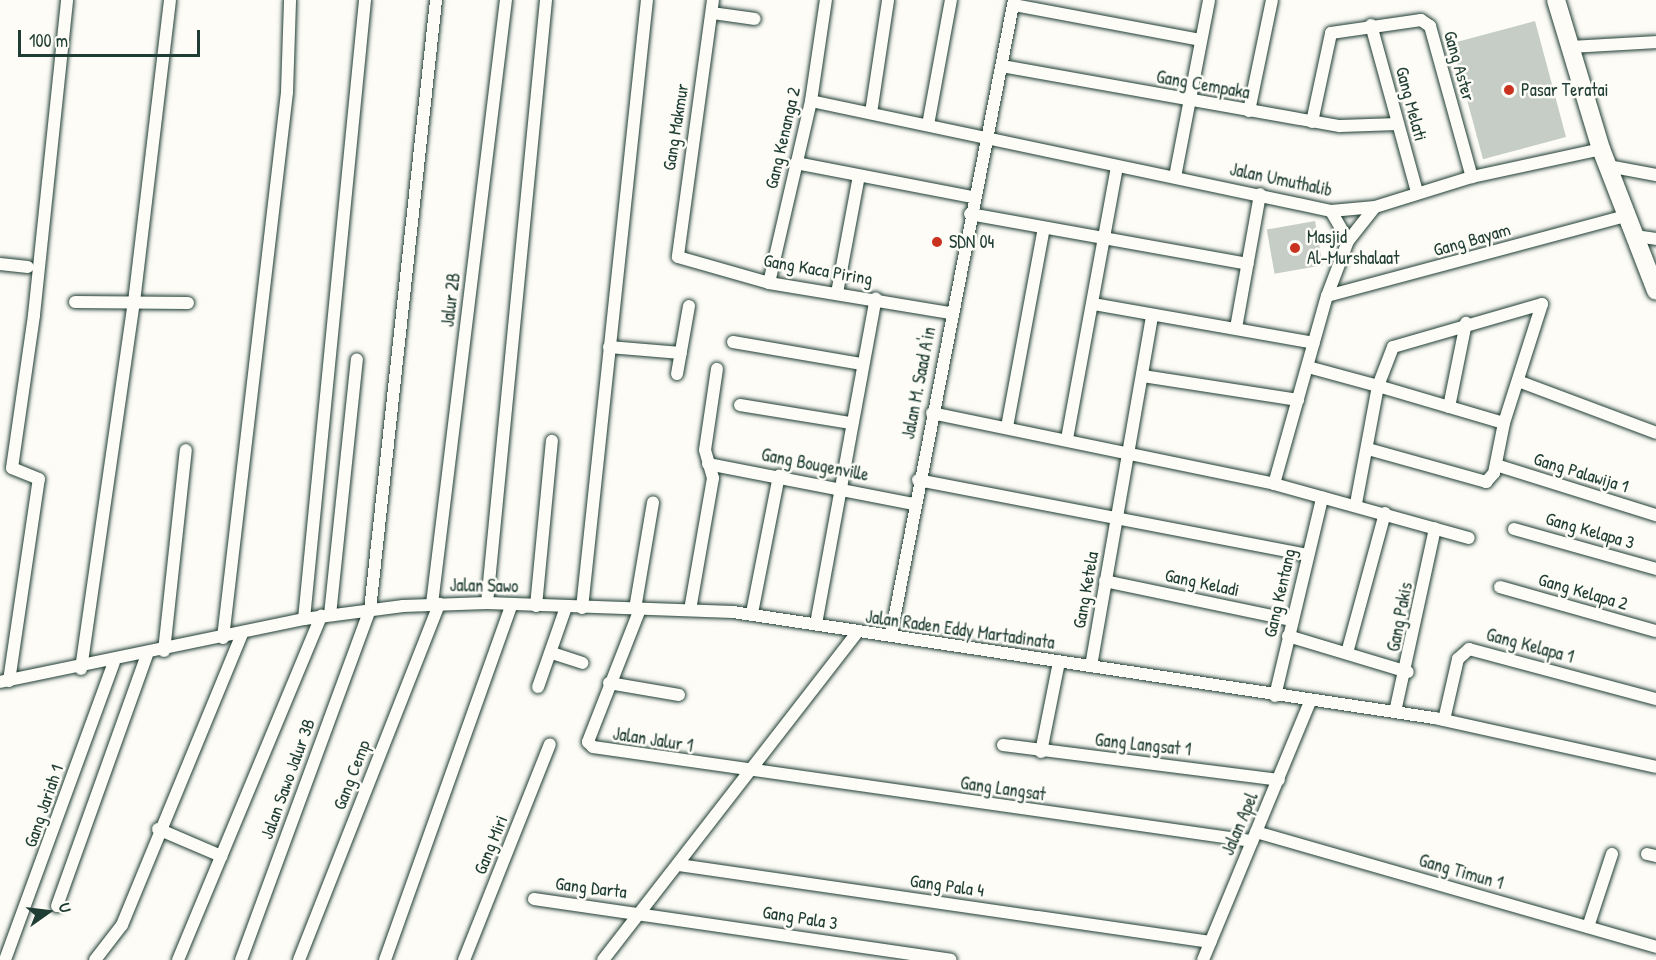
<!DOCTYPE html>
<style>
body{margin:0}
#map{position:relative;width:1656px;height:960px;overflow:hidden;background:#fdfcf7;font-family:"Patrick Hand",sans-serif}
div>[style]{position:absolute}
.building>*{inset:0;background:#c6cdc7;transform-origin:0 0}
.roads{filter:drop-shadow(0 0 2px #1f3d34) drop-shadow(0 0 2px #1f3d34)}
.street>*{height:12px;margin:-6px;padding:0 6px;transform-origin:6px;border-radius:6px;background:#fdfcf7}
.secondary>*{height:18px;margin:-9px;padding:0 9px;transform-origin:9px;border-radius:9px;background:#fdfcf7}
.dots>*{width:16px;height:16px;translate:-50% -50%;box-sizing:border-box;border:3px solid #fdfcf7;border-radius:50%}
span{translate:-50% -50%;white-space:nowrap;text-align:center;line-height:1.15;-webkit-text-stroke:5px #fdfcf7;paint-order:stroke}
.street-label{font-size:18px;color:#1f3d34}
.poi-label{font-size:18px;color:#1f3d34}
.left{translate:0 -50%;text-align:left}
.north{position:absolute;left:18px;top:882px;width:60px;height:60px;-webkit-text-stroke:4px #fdfcf7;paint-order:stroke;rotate:76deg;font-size:16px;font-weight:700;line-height:24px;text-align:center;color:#1f3d34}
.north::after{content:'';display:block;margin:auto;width:21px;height:27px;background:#1f3d34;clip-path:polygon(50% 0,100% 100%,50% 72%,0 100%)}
.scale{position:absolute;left:18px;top:30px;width:182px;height:27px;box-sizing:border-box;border:3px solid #1f3d34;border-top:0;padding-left:8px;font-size:18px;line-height:21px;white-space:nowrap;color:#1f3d34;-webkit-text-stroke:4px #fdfcf7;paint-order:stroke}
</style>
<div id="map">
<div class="building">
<div style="left:1535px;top:21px;width:120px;height:86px;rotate:75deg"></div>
<div style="left:1315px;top:221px;width:45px;height:49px;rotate:80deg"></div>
</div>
<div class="roads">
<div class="street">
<div style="left:713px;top:0;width:259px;rotate:97.8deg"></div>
<div style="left:678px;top:257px;width:95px;rotate:15.9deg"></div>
<div style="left:769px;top:283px;width:184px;rotate:9.4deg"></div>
<div style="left:1014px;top:5px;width:190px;rotate:10.6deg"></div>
<div style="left:712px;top:13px;width:43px;rotate:7.9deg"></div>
<div style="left:1371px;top:25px;width:173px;rotate:74.6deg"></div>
<div style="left:1572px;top:47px;width:84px;rotate:-3.4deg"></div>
<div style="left:1002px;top:66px;width:343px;rotate:10.1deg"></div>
<div style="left:1340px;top:126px;width:58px;rotate:-2deg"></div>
<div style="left:811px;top:101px;width:532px;rotate:11.94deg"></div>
<div style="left:1331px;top:211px;width:44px;rotate:-5.2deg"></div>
<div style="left:1375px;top:207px;width:102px;rotate:-17.2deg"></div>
<div style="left:1472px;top:177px;width:132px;rotate:-12.2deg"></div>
<div style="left:1249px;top:111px;width:113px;rotate:-78.3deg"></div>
<div style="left:871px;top:113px;width:114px;rotate:-81.4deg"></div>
<div style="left:1312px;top:122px;width:91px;rotate:-77.9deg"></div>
<div style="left:1331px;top:33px;width:91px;rotate:-8.2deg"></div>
<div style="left:1421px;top:20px;width:11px;rotate:34deg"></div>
<div style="left:1430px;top:26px;width:157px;rotate:74.5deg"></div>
<div style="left:928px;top:125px;width:127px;rotate:-79.6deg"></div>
<div style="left:796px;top:163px;width:180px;rotate:10.9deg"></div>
<div style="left:1608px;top:166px;width:49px;rotate:10.6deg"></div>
<div style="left:1175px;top:177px;width:180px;rotate:-79.1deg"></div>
<div style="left:1331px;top:211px;width:34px;rotate:60deg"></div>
<div style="left:970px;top:214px;width:282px;rotate:10.2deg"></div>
<div style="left:1635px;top:236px;width:21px;rotate:8deg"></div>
<div style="left:0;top:264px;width:28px;rotate:6deg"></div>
<div style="left:769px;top:283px;width:187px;rotate:-77deg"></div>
<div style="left:811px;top:101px;width:102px;rotate:-81.6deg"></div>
<div style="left:837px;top:293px;width:119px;rotate:-79.4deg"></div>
<div style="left:1327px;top:296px;width:310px;rotate:-15deg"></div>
<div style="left:75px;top:302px;width:113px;rotate:0.5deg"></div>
<div style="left:1093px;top:304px;width:224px;rotate:10deg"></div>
<div style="left:1236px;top:328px;width:136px;rotate:-79.8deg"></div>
<div style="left:733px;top:342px;width:131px;rotate:9.7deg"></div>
<div style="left:609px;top:347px;width:72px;rotate:4.8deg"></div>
<div style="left:1308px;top:367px;width:73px;rotate:15.2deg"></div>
<div style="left:1378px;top:386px;width:131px;rotate:16.4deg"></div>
<div style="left:1504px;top:423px;width:125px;rotate:-72.3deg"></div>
<div style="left:1542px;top:304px;width:155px;rotate:163.9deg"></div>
<div style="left:1393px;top:347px;width:42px;rotate:111deg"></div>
<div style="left:1378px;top:386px;width:120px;rotate:100.6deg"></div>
<div style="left:677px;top:374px;width:69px;rotate:-80deg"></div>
<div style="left:1143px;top:376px;width:157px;rotate:8.8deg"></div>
<div style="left:1518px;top:381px;width:147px;rotate:20.6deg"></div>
<div style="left:740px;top:405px;width:111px;rotate:9.3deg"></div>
<div style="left:1449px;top:407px;width:86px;rotate:-78.6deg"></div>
<div style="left:932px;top:413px;width:349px;rotate:11.7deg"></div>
<div style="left:1274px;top:484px;width:202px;rotate:15.5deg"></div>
<div style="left:1007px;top:427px;width:202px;rotate:-79.5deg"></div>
<div style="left:1067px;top:439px;width:277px;rotate:-79.6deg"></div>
<div style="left:1368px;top:449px;width:123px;rotate:15.6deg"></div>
<div style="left:1486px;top:482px;width:12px;rotate:-48deg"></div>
<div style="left:1494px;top:473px;width:51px;rotate:-78.7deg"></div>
<div style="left:708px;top:464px;width:210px;rotate:11deg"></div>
<div style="left:1496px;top:465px;width:168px;rotate:17.4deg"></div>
<div style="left:918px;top:480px;width:397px;rotate:10.9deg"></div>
<div style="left:1274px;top:484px;width:195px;rotate:-74.3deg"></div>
<div style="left:1327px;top:296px;width:59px;rotate:-69.1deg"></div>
<div style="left:1348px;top:241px;width:43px;rotate:-51.5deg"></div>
<div style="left:1514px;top:529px;width:148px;rotate:15.7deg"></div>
<div style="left:1105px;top:581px;width:191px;rotate:11.8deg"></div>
<div style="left:1500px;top:587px;width:162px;rotate:15.8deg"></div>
<div style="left:487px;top:603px;width:606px;rotate:-84.41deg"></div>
<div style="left:432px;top:604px;width:609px;rotate:-83.02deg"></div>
<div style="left:536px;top:606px;width:166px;rotate:-84.5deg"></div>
<div style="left:582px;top:608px;width:611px;rotate:-83.9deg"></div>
<div style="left:635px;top:609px;width:108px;rotate:-80.4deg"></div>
<div style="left:640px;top:609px;width:143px;rotate:111.4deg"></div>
<div style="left:588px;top:742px;width:7px;rotate:45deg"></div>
<div style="left:593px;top:747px;width:666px;rotate:8.12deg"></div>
<div style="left:690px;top:610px;width:134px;rotate:-80.1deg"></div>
<div style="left:713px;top:478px;width:29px;rotate:-106deg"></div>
<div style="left:705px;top:450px;width:82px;rotate:-81.6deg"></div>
<div style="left:752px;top:613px;width:140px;rotate:-78.9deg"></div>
<div style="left:330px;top:615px;width:257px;rotate:-84deg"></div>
<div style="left:304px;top:619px;width:622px;rotate:-84.37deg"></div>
<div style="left:816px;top:624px;width:331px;rotate:-79.6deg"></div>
<div style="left:891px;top:635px;width:647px;rotate:-79.04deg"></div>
<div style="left:1288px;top:636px;width:125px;rotate:16.7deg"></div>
<div style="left:223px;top:638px;width:550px;rotate:-83.31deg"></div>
<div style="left:287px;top:92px;width:92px;rotate:-88.1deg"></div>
<div style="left:164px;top:651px;width:202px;rotate:-83.8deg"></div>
<div style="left:552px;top:653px;width:32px;rotate:18deg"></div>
<div style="left:1347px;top:653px;width:145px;rotate:-74.8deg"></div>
<div style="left:1091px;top:666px;width:356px;rotate:-80.1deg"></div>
<div style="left:81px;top:669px;width:371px;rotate:-81.8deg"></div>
<div style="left:134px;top:302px;width:304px;rotate:-83.2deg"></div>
<div style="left:9px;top:681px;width:204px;rotate:-81.6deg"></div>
<div style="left:39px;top:479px;width:29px;rotate:-158deg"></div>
<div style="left:12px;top:468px;width:155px;rotate:-81.8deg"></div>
<div style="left:34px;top:315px;width:317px;rotate:-84deg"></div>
<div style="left:0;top:682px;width:310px;rotate:-11.7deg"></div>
<div style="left:304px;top:619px;width:100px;rotate:-7.5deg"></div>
<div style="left:403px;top:606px;width:84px;rotate:-2deg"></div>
<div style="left:487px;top:603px;width:246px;rotate:2.1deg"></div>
<div style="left:733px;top:612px;width:709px;rotate:8.6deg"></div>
<div style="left:1434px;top:718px;width:227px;rotate:12.4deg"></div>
<div style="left:609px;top:683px;width:71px;rotate:9.7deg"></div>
<div style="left:538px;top:687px;width:85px;rotate:-70.7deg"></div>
<div style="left:1275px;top:696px;width:204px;rotate:-76.6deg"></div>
<div style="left:1395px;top:712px;width:188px;rotate:-77.7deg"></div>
<div style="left:1444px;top:720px;width:63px;rotate:-77.1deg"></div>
<div style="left:1458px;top:659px;width:15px;rotate:-42deg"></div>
<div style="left:1469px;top:649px;width:194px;rotate:15deg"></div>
<div style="left:1003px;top:745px;width:278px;rotate:7.2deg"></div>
<div style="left:1041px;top:752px;width:92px;rotate:-78.7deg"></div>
<div style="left:158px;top:829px;width:69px;rotate:23.2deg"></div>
<div style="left:1256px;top:832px;width:416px;rotate:16deg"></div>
<div style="left:1647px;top:854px;width:9px;rotate:13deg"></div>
<div style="left:679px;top:865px;width:537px;rotate:8.25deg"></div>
<div style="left:534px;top:899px;width:421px;rotate:8.3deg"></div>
<div style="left:57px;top:906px;width:267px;rotate:-70.3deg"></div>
<div style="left:1588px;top:927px;width:77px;rotate:-71.8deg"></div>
<div style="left:5px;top:960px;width:317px;rotate:-69.9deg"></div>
<div style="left:95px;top:960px;width:44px;rotate:-52.4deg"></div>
<div style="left:122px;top:925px;width:315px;rotate:-67.6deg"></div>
<div style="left:178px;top:960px;width:373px;rotate:-67.4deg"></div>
<div style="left:241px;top:960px;width:373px;rotate:-69.8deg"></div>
<div style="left:370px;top:610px;width:614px;rotate:-83.82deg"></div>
<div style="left:299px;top:960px;width:383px;rotate:-68.5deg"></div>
<div style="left:385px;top:960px;width:378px;rotate:-70.4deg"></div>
<div style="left:464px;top:960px;width:232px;rotate:-68.3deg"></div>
<div style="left:603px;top:960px;width:416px;rotate:-52.2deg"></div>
<div style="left:1203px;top:960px;width:279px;rotate:-67.5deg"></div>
</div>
<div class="secondary">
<div style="left:1556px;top:0;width:156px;rotate:73.2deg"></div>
<div style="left:1601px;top:149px;width:152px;rotate:68.8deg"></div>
</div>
</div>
<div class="dots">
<div style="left:1509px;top:90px;background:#c8321e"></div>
<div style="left:937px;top:242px;background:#c8321e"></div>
<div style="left:1295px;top:248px;background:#c8321e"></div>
</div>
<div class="street-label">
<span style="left:1459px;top:66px;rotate:74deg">Gang Aster</span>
<span style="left:1203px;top:85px;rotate:10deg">Gang Cempaka</span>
<span style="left:1411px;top:104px;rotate:75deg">Gang Melati</span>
<span style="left:676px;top:127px;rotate:-81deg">Gang Makmur</span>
<span style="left:783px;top:138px;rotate:-77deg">Gang Kenanga 2</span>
<span style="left:1281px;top:180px;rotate:12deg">Jalan Umuthalib</span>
<span style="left:1472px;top:240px;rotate:-16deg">Gang Bayam</span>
<span style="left:818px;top:270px;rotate:10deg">Gang Kaca Piring</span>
<span style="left:451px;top:300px;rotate:-83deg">Jalur 2B</span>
<span style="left:919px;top:383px;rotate:-79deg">Jalan M. Saad A'in</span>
<span style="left:815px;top:465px;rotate:11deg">Gang Bougenville</span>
<span style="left:1581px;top:473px;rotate:17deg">Gang Palawija 1</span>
<span style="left:1590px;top:531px;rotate:16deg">Gang Kelapa 3</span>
<span style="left:1202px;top:583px;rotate:12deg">Gang Keladi</span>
<span style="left:484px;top:586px;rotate:1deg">Jalan Sawo</span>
<span style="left:1086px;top:590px;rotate:-80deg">Gang Ketela</span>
<span style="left:1583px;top:592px;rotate:16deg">Gang Kelapa 2</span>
<span style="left:1280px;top:593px;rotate:-77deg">Gang Kentang</span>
<span style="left:1400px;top:617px;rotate:-79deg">Gang Pakis</span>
<span style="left:960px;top:630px;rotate:8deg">Jalan Raden Eddy Martadinata</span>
<span style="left:1530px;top:646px;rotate:15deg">Gang Kelapa 1</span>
<span style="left:653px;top:740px;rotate:9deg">Jalan Jalur 1</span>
<span style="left:1143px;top:745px;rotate:6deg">Gang Langsat 1</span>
<span style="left:352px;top:775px;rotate:-69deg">Gang Cemp</span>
<span style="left:288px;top:779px;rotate:-70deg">Jalan Sawo Jalur 3B</span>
<span style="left:1003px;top:789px;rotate:8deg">Gang Langsat</span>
<span style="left:44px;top:806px;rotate:-71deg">Gang Jariah 1</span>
<span style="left:1240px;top:824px;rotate:-67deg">Jalan Apel</span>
<span style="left:491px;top:845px;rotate:-68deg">Gang Miri</span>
<span style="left:1461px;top:872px;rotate:16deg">Gang Timun 1</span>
<span style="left:947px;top:886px;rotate:8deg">Gang Pala 4</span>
<span style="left:591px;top:888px;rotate:7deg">Gang Darta</span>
<span style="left:800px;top:918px;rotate:9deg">Gang Pala 3</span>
</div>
<div class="poi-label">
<span class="left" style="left:1521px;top:90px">Pasar Teratai</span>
<span class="left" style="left:1307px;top:248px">Masjid<br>Al-Murshalaat</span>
<span class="left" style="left:949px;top:242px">SDN 04</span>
</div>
<div class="north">U</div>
<div class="scale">100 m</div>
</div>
